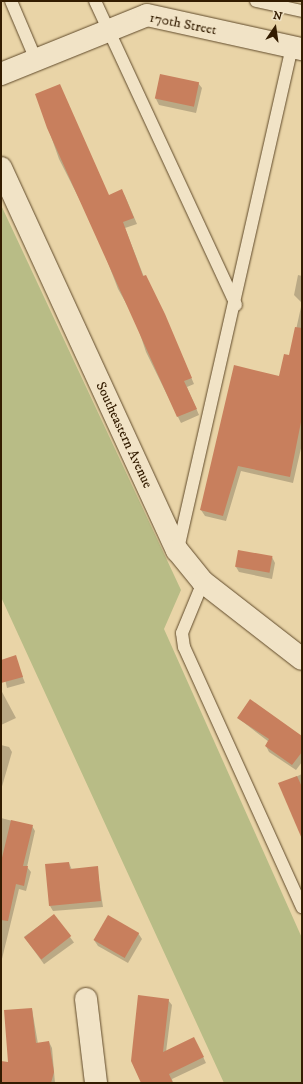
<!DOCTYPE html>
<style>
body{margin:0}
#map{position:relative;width:303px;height:1084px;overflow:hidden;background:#e9d4a7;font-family:"IM FELL DW Pica",serif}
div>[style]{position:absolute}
.green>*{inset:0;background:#b8bc86}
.shadow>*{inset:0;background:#0003;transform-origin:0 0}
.building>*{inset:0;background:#c87f5d;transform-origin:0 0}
.roads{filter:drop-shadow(0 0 1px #604a2a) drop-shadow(0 0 1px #604a2a)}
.service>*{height:12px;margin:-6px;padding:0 6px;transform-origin:6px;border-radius:6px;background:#f1e3c6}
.minor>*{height:22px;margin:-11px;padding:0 11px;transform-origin:11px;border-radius:11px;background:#f1e3c6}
.tertiary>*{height:22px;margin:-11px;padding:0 11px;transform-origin:11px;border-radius:11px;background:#f1e3c6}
span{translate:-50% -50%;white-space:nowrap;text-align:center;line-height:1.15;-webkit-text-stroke:3.5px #f1e3c6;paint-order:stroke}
.street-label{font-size:14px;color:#331c01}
.frame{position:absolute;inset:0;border:2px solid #331c01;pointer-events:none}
.north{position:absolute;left:255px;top:8px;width:40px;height:40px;-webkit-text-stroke:3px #f1e3c6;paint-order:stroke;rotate:13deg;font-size:11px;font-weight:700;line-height:16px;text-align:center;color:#331c01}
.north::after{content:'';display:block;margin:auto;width:14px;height:18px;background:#331c01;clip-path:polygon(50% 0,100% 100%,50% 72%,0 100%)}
</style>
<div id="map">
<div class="green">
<div style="clip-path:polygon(1px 205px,181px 590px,164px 629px,302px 938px,302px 1083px,224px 1083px,1px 597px)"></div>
</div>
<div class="shadow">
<div style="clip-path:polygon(161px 75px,198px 83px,202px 88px,196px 113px,159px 105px,156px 99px)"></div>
<div style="clip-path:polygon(36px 94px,109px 196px,122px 191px,125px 196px,137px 224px,125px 228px,144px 277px,167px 321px,194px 384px,187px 387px,199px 415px,181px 423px,178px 417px,146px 352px,135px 319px,118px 289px,97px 234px,59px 159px)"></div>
<div style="clip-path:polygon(298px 275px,302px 276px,302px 444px,293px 483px,241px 471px,226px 521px,205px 516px,201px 510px,290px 357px,301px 307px,301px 302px,294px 295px)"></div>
<div style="clip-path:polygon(272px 557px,275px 563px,272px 579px,239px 572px,236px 567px)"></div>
<div style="clip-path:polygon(15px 657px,25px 683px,7px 688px,1px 661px)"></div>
<div style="clip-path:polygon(1px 690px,16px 718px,1px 725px)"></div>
<div style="clip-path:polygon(238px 718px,302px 737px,302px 762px,296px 770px,269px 752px,266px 746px,269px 742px)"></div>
<div style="clip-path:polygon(1px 745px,9px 747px,12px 752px,1px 790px)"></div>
<div style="clip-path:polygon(302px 774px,302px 836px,280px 784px)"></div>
<div style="clip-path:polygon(1px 818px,32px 826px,35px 831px,27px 867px,31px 872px,26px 891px,19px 889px,1px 963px)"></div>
<div style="clip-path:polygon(69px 863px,72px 870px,97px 867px,103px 907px,53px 911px,50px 906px)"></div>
<div style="left:54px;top:915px;width:34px;height:37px;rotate:54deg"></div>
<div style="clip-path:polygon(138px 933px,142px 939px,128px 963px,98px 946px,94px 940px)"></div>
<div style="clip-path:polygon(168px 1000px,172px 1005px,166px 1052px,197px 1044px,206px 1063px,172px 1079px,173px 1083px,142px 1083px)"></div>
<div style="clip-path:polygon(32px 1009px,38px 1044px,49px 1042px,52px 1048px,55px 1083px,1px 1083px,1px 1062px,9px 1064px)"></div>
</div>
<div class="building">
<div style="left:160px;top:74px;width:40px;height:25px;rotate:12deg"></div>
<div style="clip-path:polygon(60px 84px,109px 195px,122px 189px,134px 218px,123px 222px,143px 276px,146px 275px,165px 314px,192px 378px,184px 381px,197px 409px,177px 417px,47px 128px,35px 94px)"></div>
<div style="clip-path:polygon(295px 327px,302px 328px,302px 417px,290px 477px,238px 466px,223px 516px,200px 510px,234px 365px,279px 376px,284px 354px,289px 355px)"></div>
<div style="left:238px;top:550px;width:35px;height:17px;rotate:10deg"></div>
<div style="clip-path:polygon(16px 655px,23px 677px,1px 683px,1px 660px)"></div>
<div style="clip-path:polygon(250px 699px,302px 736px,302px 752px,292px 765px,265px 746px,269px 739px,237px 718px)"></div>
<div style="clip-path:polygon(297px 776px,302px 787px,302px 839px,278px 783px)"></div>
<div style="clip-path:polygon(11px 820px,33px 825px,23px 866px,28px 866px,24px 886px,16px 884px,8px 921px,1px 920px,1px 862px)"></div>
<div style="clip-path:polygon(69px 862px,70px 869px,98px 866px,101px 901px,49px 906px,45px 864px)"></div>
<div style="left:54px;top:914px;width:28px;height:38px;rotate:52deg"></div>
<div style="left:108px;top:915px;width:36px;height:29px;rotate:30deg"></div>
<div style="clip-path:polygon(138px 995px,169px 999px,163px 1052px,194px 1037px,204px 1057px,169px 1074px,173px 1083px,141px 1083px,131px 1061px)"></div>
<div style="clip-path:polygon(32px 1008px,36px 1043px,49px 1041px,54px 1072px,51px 1083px,1px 1083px,1px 1061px,8px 1062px,4px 1010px)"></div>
</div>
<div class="roads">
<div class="service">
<div style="left:11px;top:1px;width:64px;rotate:67deg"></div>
<div style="left:95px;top:1px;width:335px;rotate:65.1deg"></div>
<div style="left:256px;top:1px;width:47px;rotate:12.3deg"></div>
<div style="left:178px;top:549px;width:515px;rotate:-77.21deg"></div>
<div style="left:203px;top:582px;width:55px;rotate:112.4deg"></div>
<div style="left:182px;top:633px;width:14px;rotate:82deg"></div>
<div style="left:184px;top:647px;width:286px;rotate:65.6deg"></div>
</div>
<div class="minor">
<div style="left:1px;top:74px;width:157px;rotate:-22deg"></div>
<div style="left:147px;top:15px;width:159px;rotate:12.4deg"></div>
<div style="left:86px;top:999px;width:85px;rotate:83.2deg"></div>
</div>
<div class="tertiary">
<div style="left:1px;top:168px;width:421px;rotate:65.3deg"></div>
<div style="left:177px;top:550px;width:41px;rotate:50.9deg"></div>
<div style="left:203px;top:582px;width:125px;rotate:37.9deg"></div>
</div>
</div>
<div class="street-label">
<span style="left:183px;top:24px;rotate:11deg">170th Street</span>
<span style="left:124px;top:435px;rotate:65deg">Southeastern Avenue</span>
</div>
<div class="frame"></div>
<div class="north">N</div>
</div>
